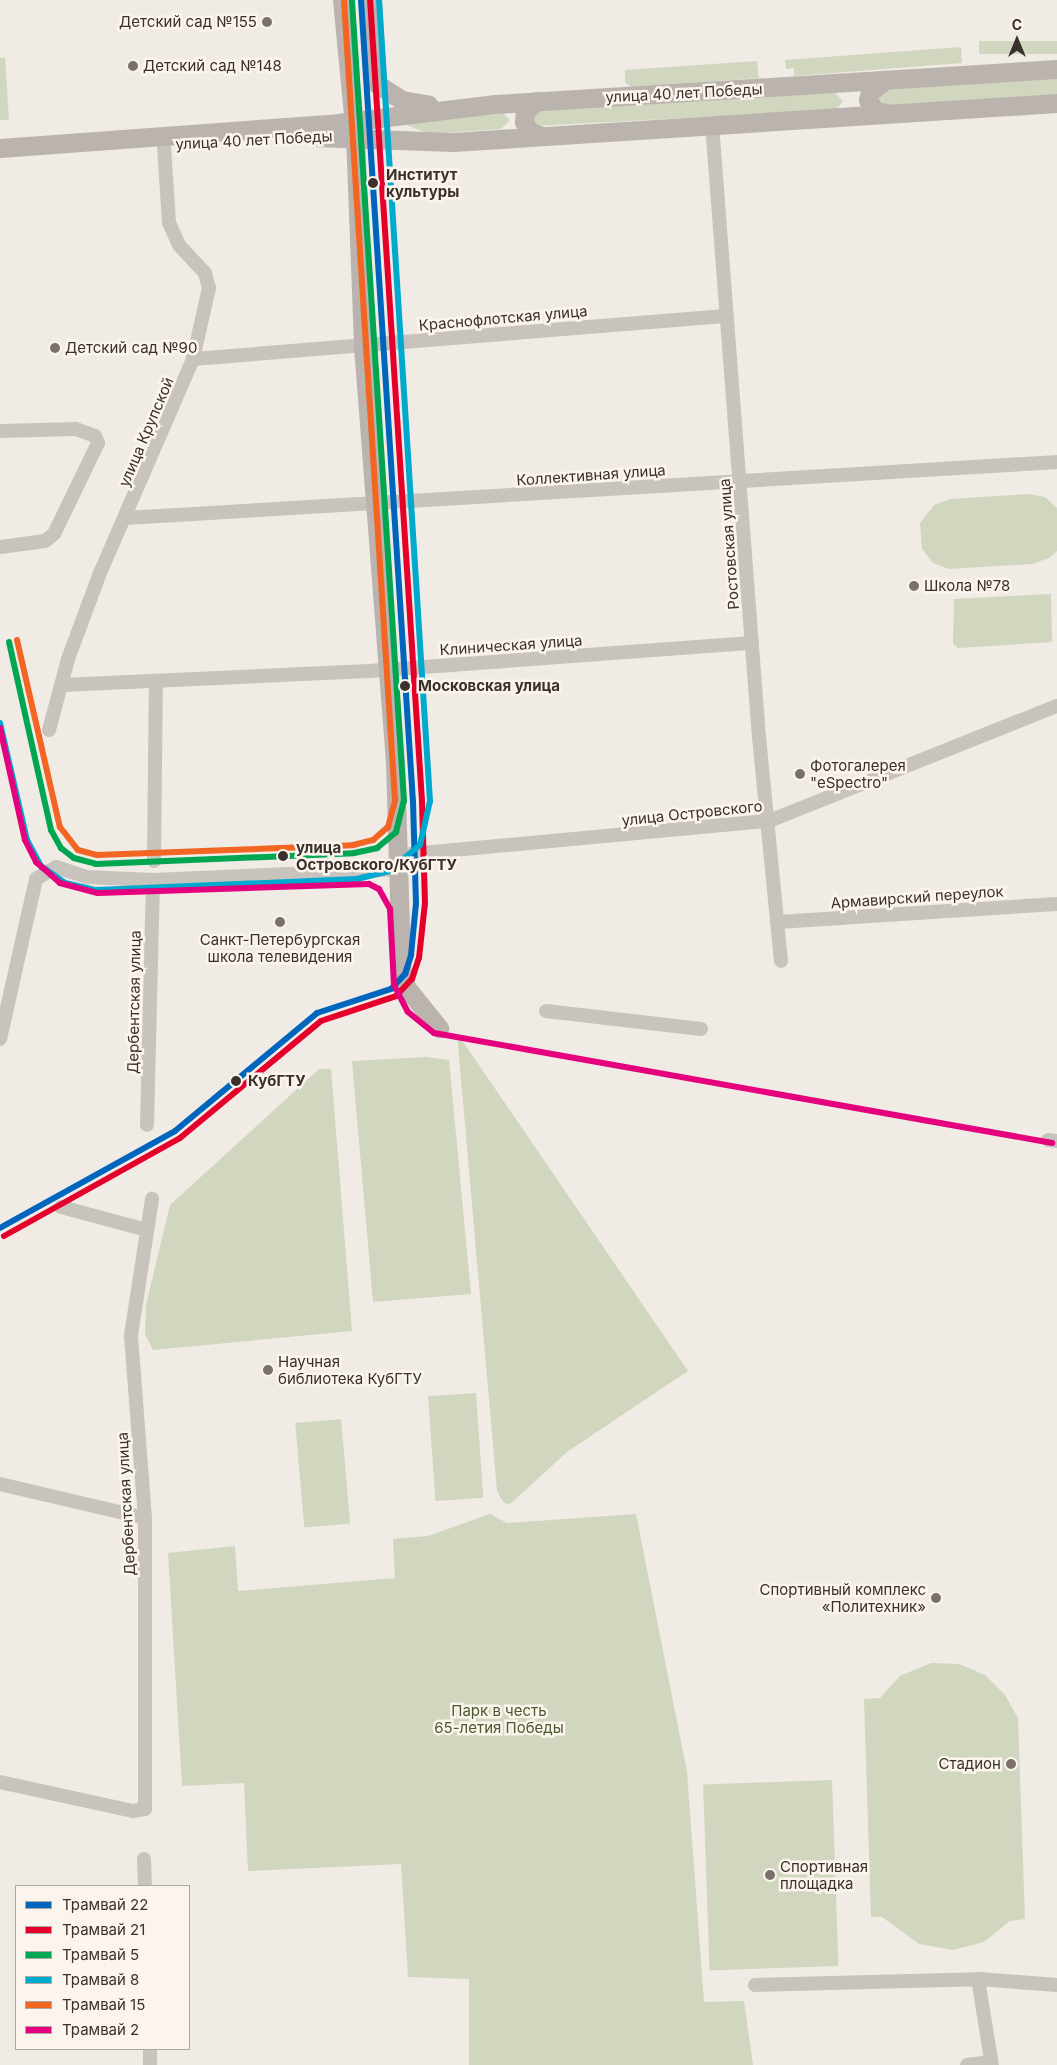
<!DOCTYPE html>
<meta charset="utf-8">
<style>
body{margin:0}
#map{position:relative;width:1057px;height:2065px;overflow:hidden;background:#f0ebe5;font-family:Inter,sans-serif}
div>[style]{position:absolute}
.green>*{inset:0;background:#d1d6bf;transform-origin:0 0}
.street>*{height:14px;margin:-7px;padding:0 7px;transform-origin:7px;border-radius:7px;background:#c9c3be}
.secondary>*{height:19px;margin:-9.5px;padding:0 9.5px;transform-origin:9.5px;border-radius:9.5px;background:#bab3ae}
.tram-1>*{height:6px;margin:-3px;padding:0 3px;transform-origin:3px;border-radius:3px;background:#0065bd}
.tram-2>*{height:6px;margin:-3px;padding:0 3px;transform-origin:3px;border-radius:3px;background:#e4002b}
.tram-3>*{height:6px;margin:-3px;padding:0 3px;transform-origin:3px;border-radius:3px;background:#00a651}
.tram-4>*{height:6px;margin:-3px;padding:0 3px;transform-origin:3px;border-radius:3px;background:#00a9ce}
.tram-5>*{height:6px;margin:-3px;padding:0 3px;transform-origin:3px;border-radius:3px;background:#f26522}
.tram-6>*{height:6px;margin:-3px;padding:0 3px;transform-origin:3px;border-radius:3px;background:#e5007d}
.dots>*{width:14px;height:14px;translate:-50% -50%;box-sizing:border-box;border:2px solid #fbf5ee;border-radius:50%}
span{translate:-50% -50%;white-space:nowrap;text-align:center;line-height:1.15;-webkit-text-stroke:5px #fbf5ee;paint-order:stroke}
.poi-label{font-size:15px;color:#3b302b}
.right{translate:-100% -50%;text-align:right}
.left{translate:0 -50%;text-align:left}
.street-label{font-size:15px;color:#3b302b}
.stop-label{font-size:15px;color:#3b302b;font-weight:700}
.park-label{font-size:15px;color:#4a5a2e}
.legend{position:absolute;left:15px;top:1885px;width:175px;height:165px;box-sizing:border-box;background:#fbf5ee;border:1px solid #aea6a0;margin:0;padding:6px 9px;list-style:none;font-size:15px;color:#3b302b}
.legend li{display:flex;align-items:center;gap:10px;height:25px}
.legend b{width:25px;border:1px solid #aea6a0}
.north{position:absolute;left:992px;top:15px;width:50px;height:50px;-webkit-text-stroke:4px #fbf5ee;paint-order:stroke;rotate:0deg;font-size:14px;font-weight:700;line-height:20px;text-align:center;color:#3b302b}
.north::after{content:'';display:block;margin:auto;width:18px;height:22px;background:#3b302b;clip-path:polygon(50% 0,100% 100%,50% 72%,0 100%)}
</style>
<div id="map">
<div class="green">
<div style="left:1057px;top:41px;width:13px;height:78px;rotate:90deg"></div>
<div style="clip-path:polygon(961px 47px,962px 63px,794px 76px,794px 68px,786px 69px,785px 60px)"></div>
<div style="clip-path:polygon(0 58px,5px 58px,9px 120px,0 120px)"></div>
<div style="clip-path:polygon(757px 61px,759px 78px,631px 87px,625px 82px,625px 70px)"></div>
<div style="clip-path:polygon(1057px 76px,1057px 95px,887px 106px,877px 97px,888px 88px)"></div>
<div style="clip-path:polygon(834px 92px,843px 101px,836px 110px,534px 126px,529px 112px,535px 108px)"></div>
<div style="clip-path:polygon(501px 111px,510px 120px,501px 129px,428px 134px,405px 124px)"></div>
<div style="clip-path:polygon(1028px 494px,1045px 497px,1057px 508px,1057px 551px,1049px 558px,1032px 564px,949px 569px,933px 563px,922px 549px,920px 523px,934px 505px,950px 499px)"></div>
<div style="clip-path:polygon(1051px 594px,1052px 642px,958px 648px,953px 644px,954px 599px)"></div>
<div style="clip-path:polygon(457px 1033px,688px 1371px,567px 1452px,510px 1504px,504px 1503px,497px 1491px)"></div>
<div style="clip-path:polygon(426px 1057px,449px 1060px,471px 1294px,373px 1302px,352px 1061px)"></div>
<div style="clip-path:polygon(319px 1069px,331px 1069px,352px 1331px,153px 1350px,145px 1334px,146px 1305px,170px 1205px)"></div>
<div style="left:476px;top:1393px;width:105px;height:48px;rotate:86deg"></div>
<div style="left:341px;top:1419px;width:105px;height:46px;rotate:85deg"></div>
<div style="clip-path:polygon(490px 1514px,507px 1523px,636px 1514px,687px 1772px,704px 2002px,744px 2001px,753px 2065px,469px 2065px,469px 1979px,408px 1977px,401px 1864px,248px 1871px,244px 1783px,182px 1786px,168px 1553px,235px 1546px,238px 1591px,395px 1578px,393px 1539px,428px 1536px)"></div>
<div style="clip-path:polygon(931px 1663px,959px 1664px,985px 1675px,1005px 1695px,1018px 1718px,1025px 1919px,1010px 1921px,984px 1942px,953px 1950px,919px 1944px,882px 1917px,871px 1917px,864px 1699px,880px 1698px,900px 1676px)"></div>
<div style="left:832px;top:1780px;width:186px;height:129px;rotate:88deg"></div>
</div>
<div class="street">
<div style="left:712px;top:124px;width:615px;rotate:85.62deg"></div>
<div style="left:759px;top:737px;width:225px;rotate:84.4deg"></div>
<div style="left:193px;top:359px;width:534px;rotate:-4.62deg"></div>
<div style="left:0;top:431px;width:76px;rotate:-1.5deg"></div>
<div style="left:76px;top:429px;width:20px;rotate:20deg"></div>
<div style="left:95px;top:436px;width:8px;rotate:67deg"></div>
<div style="left:98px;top:443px;width:101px;rotate:115.8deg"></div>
<div style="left:54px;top:534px;width:11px;rotate:142deg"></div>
<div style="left:45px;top:541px;width:45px;rotate:172.4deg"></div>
<div style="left:126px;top:518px;width:933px;rotate:-3.44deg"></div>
<div style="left:62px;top:685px;width:307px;rotate:-2.6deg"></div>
<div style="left:369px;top:671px;width:384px;rotate:-4.2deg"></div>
<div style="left:49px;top:730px;width:73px;rotate:-75deg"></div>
<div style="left:68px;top:659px;width:92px;rotate:-69.6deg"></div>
<div style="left:100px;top:573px;width:233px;rotate:-66.5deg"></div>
<div style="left:193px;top:359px;width:73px;rotate:-77.3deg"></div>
<div style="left:209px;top:288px;width:16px;rotate:-105deg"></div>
<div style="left:205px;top:273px;width:38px;rotate:-133deg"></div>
<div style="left:179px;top:245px;width:24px;rotate:-114deg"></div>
<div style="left:169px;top:223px;width:77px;rotate:-93.7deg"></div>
<div style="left:400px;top:855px;width:371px;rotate:-5.3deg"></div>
<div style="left:769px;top:821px;width:310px;rotate:-21.8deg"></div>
<div style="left:154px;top:861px;width:177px;rotate:-89.4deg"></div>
<div style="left:778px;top:922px;width:280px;rotate:-3.7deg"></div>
<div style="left:546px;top:1011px;width:156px;rotate:6.6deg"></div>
<div style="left:0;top:1039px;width:164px;rotate:-77.3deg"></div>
<div style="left:36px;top:879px;width:23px;rotate:-31deg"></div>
<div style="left:56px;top:867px;width:33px;rotate:18deg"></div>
<div style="left:87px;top:877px;width:66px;rotate:2.6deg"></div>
<div style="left:153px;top:880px;width:247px;rotate:-2.5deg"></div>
<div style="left:147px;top:1125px;width:245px;rotate:-88.6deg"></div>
<div style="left:1048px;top:1140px;width:9px;rotate:6deg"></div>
<div style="left:61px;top:1207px;width:89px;rotate:15deg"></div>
<div style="left:0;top:1484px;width:149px;rotate:13.2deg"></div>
<div style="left:0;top:1782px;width:136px;rotate:12.3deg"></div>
<div style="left:133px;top:1811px;width:12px;rotate:-9deg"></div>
<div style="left:145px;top:1809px;width:291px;rotate:-90deg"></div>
<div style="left:145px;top:1518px;width:184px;rotate:-94.4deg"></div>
<div style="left:131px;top:1335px;width:138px;rotate:-81.2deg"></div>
<div style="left:144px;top:1859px;width:27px;rotate:88deg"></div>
<div style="left:978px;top:1979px;width:87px;rotate:80.8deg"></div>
<div style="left:755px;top:1985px;width:223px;rotate:-1.5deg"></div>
<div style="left:978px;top:1979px;width:79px;rotate:4.3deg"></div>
<div style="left:150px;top:2049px;width:16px;rotate:90deg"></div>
<div style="left:967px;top:2065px;width:23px;rotate:-7deg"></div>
</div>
<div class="secondary">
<div style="left:342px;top:0;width:136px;rotate:84.5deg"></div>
<div style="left:355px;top:135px;width:211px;rotate:87.8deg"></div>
<div style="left:363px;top:346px;width:416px;rotate:85.6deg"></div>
<div style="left:395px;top:761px;width:206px;rotate:88.3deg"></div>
<div style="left:401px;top:967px;width:21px;rotate:76deg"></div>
<div style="left:406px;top:987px;width:53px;rotate:51.2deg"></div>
<div style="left:372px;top:0;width:84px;rotate:86.6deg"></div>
<div style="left:377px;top:84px;width:30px;rotate:33deg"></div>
<div style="left:402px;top:100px;width:27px;rotate:10deg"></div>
<div style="left:884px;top:81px;width:18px;rotate:142deg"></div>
<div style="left:870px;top:92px;width:8px;rotate:104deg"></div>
<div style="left:868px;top:100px;width:14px;rotate:54deg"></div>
<div style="left:876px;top:111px;width:10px;rotate:11deg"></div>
<div style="left:536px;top:101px;width:16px;rotate:135deg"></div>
<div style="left:525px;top:112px;width:10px;rotate:96deg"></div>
<div style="left:524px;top:122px;width:10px;rotate:61deg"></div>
<div style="left:529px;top:131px;width:11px;rotate:22deg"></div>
<div style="left:315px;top:137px;width:138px;rotate:2.1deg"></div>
<div style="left:453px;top:142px;width:605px;rotate:-3.69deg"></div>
<div style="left:0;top:148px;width:339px;rotate:-4.2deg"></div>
<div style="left:338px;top:123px;width:159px;rotate:-6.9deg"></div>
<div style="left:496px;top:104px;width:562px;rotate:-3.57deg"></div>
</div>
<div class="tram-1">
<div style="left:0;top:1228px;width:200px;rotate:-29deg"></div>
<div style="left:175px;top:1131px;width:185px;rotate:-39.7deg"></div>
<div style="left:317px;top:1013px;width:78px;rotate:-18deg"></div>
<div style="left:391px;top:989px;width:21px;rotate:-47deg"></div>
<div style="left:405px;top:974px;width:20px;rotate:-72deg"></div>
<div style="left:411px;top:955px;width:52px;rotate:-84.5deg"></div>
<div style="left:416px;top:903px;width:101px;rotate:-91.7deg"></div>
<div style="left:413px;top:802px;width:804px;rotate:-93.71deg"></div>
</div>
<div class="tram-2">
<div style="left:4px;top:1236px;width:201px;rotate:-29.1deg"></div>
<div style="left:180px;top:1138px;width:183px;rotate:-39.7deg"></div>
<div style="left:321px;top:1021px;width:79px;rotate:-18.4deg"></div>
<div style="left:396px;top:996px;width:23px;rotate:-47deg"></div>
<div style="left:412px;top:979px;width:22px;rotate:-72deg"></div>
<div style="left:419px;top:958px;width:55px;rotate:-83.8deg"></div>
<div style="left:425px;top:903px;width:102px;rotate:-91.7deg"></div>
<div style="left:422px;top:801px;width:803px;rotate:-93.71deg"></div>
</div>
<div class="tram-3">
<div style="left:9px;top:642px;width:193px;rotate:77.4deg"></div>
<div style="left:51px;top:830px;width:21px;rotate:61deg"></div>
<div style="left:61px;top:848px;width:16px;rotate:38deg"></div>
<div style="left:74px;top:858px;width:23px;rotate:15deg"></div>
<div style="left:96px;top:864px;width:258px;rotate:-2.4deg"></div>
<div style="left:354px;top:853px;width:24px;rotate:-12deg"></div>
<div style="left:377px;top:848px;width:25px;rotate:-40deg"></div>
<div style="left:396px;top:832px;width:32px;rotate:-76deg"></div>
<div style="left:404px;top:801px;width:802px;rotate:-93.72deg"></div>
</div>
<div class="tram-4">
<div style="left:0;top:723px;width:120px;rotate:77deg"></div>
<div style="left:27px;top:840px;width:30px;rotate:62deg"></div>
<div style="left:41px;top:866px;width:29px;rotate:35deg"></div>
<div style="left:65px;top:883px;width:32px;rotate:13deg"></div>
<div style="left:96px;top:890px;width:261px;rotate:-2.4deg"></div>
<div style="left:357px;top:879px;width:33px;rotate:-14deg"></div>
<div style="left:389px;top:871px;width:40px;rotate:-40deg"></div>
<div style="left:420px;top:845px;width:45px;rotate:-77.2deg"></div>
<div style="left:430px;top:801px;width:803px;rotate:-93.64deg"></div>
</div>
<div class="tram-5">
<div style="left:17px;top:640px;width:192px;rotate:77.1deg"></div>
<div style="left:60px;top:827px;width:29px;rotate:52deg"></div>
<div style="left:78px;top:850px;width:20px;rotate:15deg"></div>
<div style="left:97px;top:855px;width:256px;rotate:-2.2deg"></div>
<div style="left:353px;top:845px;width:21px;rotate:-14deg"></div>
<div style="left:373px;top:840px;width:20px;rotate:-41deg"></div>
<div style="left:388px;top:827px;width:28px;rotate:-75deg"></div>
<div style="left:395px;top:800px;width:801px;rotate:-93.65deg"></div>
</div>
<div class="tram-6">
<div style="left:0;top:728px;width:115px;rotate:77.4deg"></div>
<div style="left:25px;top:840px;width:25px;rotate:63deg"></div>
<div style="left:36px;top:862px;width:32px;rotate:41deg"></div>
<div style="left:60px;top:883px;width:39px;rotate:15deg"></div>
<div style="left:98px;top:893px;width:271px;rotate:-1.9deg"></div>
<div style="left:369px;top:884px;width:11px;rotate:27deg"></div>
<div style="left:379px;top:889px;width:23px;rotate:61deg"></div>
<div style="left:390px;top:909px;width:76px;rotate:87deg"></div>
<div style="left:394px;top:985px;width:30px;rotate:63deg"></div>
<div style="left:408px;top:1012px;width:33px;rotate:39deg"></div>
<div style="left:434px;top:1033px;width:628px;rotate:10.09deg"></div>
</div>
<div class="dots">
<div style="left:267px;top:22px;background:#7a716c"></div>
<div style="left:133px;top:66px;background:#7a716c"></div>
<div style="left:373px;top:183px;background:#3b302b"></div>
<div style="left:55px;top:348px;background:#7a716c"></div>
<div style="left:914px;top:586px;background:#7a716c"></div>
<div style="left:405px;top:686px;background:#3b302b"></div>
<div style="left:800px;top:774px;background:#7a716c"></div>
<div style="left:283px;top:856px;background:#3b302b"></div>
<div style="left:280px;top:922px;background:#7a716c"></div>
<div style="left:236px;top:1081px;background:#3b302b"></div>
<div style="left:268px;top:1370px;background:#7a716c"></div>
<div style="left:936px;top:1598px;background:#7a716c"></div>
<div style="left:1011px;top:1764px;background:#7a716c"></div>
<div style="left:770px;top:1875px;background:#7a716c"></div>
</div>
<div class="poi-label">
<span class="right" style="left:257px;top:22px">Детский сад №155</span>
<span class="left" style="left:143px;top:66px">Детский сад №148</span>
<span class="left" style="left:65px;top:348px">Детский сад №90</span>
<span class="left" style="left:924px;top:586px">Школа №78</span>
<span class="left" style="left:810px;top:774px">Фотогалерея<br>"eSpectro"</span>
<span style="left:280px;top:948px">Санкт-Петербургская<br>школа телевидения</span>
<span class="left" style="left:278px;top:1370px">Научная<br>библиотека КубГТУ</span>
<span class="right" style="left:926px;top:1598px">Спортивный комплекс<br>«Политехник»</span>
<span class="right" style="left:1001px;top:1764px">Стадион</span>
<span class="left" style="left:780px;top:1875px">Спортивная<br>площадка</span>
</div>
<div class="street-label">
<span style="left:684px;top:93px;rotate:-3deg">улица 40 лет Победы</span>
<span style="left:254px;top:140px;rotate:-3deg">улица 40 лет Победы</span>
<span style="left:503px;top:318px;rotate:-5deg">Краснофлотская улица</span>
<span style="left:146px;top:432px;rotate:-67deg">улица Крупской</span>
<span style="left:591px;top:475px;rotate:-4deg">Коллективная улица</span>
<span style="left:729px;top:544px;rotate:-94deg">Ростовская улица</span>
<span style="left:511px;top:645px;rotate:-4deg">Клиническая улица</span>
<span style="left:692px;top:813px;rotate:-6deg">улица Островского</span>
<span style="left:917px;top:897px;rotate:-4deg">Армавирский переулок</span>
<span style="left:134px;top:1002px;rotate:-89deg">Дербентская улица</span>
<span style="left:126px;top:1504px;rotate:-93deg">Дербентская улица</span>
</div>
<div class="stop-label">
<span class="left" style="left:386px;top:183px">Институт<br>культуры</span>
<span class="left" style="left:418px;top:686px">Московская улица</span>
<span class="left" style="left:296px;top:856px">улица<br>Островского/КубГТУ</span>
<span class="left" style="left:248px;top:1081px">КубГТУ</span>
</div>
<div class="park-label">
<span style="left:499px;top:1719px">Парк в честь<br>65-летия Победы</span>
</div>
<ul class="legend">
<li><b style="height:6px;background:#0065bd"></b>Трамвай 22</li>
<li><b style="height:6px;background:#e4002b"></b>Трамвай 21</li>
<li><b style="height:6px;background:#00a651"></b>Трамвай 5</li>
<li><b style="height:6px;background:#00a9ce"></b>Трамвай 8</li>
<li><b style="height:6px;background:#f26522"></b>Трамвай 15</li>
<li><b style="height:6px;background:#e5007d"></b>Трамвай 2</li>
</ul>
<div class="north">С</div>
</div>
